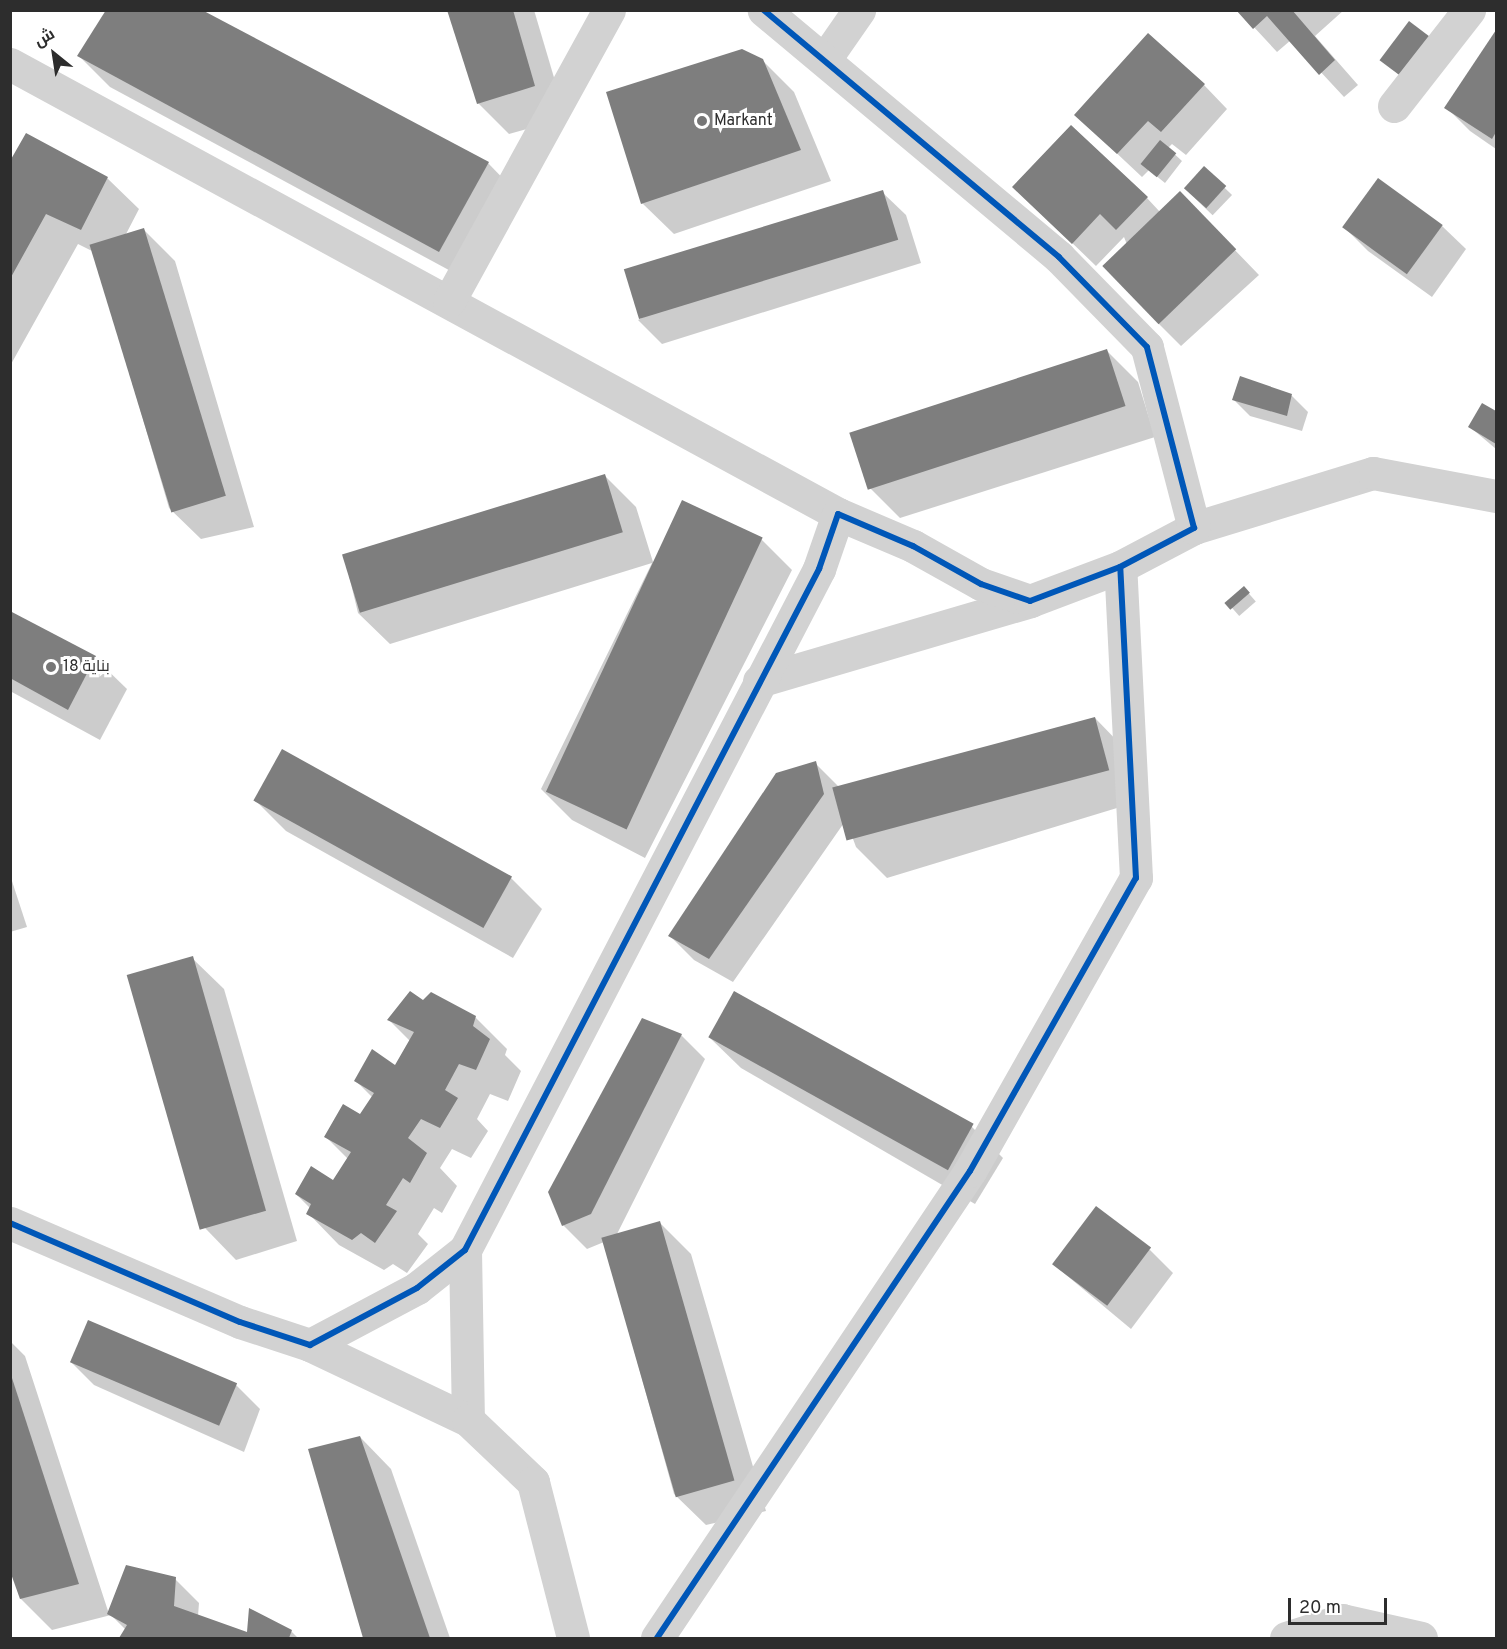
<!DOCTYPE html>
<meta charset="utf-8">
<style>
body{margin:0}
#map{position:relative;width:1507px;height:1649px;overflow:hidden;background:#fff;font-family:Overpass,Cairo,sans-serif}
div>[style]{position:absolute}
.shadow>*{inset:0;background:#0003;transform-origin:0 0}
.building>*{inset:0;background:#7e7e7e;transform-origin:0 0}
.minor>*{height:33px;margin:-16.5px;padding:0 16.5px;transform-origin:16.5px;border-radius:16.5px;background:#d2d2d2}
.cycleway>*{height:6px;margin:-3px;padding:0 3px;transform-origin:3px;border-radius:3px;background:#0057b8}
.dots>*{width:16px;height:16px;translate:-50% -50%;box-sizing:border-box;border:3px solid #fff;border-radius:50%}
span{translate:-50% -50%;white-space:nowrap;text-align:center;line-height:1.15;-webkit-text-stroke:6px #fff;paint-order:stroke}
.poi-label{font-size:16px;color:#2d2d2d}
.left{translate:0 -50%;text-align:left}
.frame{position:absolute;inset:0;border:12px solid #2d2d2d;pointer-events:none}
.north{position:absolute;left:24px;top:24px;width:60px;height:60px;-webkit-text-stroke:4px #fff;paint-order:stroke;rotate:330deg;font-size:16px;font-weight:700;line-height:24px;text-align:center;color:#2d2d2d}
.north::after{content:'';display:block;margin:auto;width:21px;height:27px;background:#2d2d2d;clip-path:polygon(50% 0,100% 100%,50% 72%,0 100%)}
.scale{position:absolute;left:1288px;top:1598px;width:99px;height:27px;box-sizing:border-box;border:3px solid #2d2d2d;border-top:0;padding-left:8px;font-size:18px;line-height:21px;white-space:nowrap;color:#2d2d2d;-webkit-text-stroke:4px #fff;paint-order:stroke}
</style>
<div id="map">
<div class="shadow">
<div style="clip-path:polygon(449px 10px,534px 10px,566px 118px,509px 134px,478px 103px)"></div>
<div style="clip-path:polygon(1238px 10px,1344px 10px,1315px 36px,1358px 85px,1344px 97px,1291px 40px,1277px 52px)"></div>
<div style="clip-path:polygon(1496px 33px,1496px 149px,1470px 131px,1446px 107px)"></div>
<div style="clip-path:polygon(79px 56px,488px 163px,519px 195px,471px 282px,110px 87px)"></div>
<div style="clip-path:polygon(762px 60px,794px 92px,831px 181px,674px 234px,642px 203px)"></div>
<div style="clip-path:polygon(1204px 85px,1227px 109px,1186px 155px,1172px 144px,1168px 148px,1182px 161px,1165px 183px,1149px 170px,1142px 177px,1076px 115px)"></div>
<div style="clip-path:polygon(10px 164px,107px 178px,139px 209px,125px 236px,144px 230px,175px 261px,254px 527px,201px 539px,169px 508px,94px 252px,78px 244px,10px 366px)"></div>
<div style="left:1204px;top:168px;width:39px;height:28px;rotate:44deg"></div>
<div style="clip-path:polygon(882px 192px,906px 215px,921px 263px,662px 344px,638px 320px)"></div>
<div style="clip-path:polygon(1147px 198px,1160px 212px,1203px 217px,1259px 275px,1181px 346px,1158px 323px,1124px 237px,1096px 266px,1038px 210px)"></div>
<div style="clip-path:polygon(1442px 226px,1466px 249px,1432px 297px,1368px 251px,1344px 227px)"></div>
<div style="clip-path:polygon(1107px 351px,1138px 382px,1155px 437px,900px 518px,869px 487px)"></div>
<div style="clip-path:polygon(1292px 396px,1308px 412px,1302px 431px,1250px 416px,1234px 400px)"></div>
<div style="clip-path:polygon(1483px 405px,1496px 413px,1496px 449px,1470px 427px)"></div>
<div style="clip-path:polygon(605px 476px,636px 507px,653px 562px,761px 539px,792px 570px,645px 858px,572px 820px,541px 789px,652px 563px,390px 644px,358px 613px,345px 559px)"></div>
<div style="left:1244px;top:588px;width:18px;height:22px;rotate:49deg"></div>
<div style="clip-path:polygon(10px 613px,95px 658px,127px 689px,100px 740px,10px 691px)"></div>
<div style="clip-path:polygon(1095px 718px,1126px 750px,1140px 801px,887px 878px,856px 847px,846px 820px,733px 982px,694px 960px,670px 936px,815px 763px,839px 787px,842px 797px)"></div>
<div style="clip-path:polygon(283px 751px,511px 878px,542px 909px,513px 958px,286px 831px,255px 800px)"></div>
<div style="clip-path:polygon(10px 875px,27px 927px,10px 932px)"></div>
<div style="clip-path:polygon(192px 958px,224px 989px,297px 1241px,236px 1260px,205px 1228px)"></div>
<div style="clip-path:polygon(734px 993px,972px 1127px,1003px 1158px,975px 1204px,741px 1068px,709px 1037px)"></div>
<div style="clip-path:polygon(423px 1002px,475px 1017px,507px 1049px,505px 1055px,521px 1071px,508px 1101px,490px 1094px,477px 1119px,488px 1131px,471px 1158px,452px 1149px,440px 1168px,457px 1186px,442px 1213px,434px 1208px,418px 1234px,428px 1244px,407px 1273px,393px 1264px,384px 1270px,339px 1245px,308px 1213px,310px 1208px,296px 1194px,333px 1182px,348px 1159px,326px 1137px,361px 1116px,373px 1098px,356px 1081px,396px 1068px,411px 1042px,389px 1020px)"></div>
<div style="clip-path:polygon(643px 1020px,681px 1035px,705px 1059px,616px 1236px,660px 1223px,691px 1254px,766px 1511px,706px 1525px,674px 1494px,604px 1242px,587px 1249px,563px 1225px)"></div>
<div style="clip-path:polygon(1150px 1250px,1173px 1273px,1131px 1329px,1053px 1264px)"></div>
<div style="clip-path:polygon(10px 1341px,25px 1356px,109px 1614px,175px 1579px,199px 1603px,198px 1616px,248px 1634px,291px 1631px,298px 1638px,121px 1638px,126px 1630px,111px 1615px,52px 1630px,21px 1599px,10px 1566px)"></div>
<div style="clip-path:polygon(70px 1361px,236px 1385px,260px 1409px,244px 1452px,94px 1385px)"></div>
<div style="clip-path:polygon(360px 1437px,391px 1469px,450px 1638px,364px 1638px,310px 1450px)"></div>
</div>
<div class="building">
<div style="clip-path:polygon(106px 10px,202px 10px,489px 162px,439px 252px,77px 56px)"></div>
<div style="clip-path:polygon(447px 10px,513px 10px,535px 86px,477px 104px)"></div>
<div style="clip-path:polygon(1236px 10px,1292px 10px,1335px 60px,1319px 75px,1267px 16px,1253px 29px)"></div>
<div style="left:1409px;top:21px;width:31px;height:49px;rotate:37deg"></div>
<div style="clip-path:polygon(1496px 30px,1496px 132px,1492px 139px,1444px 108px)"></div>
<div style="clip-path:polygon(1148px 33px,1205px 84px,1161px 132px,1148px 121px,1117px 154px,1074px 115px)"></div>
<div style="clip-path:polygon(742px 49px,763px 59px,801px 150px,641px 204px,606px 92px)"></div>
<div style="clip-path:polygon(1071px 125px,1148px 197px,1116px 230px,1100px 214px,1072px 244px,1012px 187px)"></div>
<div style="clip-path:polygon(26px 133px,108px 177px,81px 230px,46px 214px,10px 279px,10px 161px)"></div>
<div style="left:1160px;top:140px;width:21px;height:31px;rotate:39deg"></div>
<div style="left:1204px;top:166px;width:30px;height:30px;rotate:42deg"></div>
<div style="left:1378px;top:178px;width:80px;height:61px;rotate:36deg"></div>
<div style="left:883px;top:190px;width:52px;height:271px;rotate:73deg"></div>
<div style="left:1180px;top:191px;width:81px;height:108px;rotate:46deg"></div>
<div style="left:144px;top:228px;width:280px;height:57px;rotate:73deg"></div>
<div style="left:1107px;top:349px;width:60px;height:271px;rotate:72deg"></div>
<div style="clip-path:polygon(1240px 376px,1292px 394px,1287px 416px,1232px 400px)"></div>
<div style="clip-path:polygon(1482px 403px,1496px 411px,1496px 444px,1468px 427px)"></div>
<div style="left:605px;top:474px;width:61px;height:275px;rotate:73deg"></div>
<div style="left:682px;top:500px;width:89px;height:322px;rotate:25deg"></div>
<div style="left:1244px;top:586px;width:9px;height:26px;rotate:49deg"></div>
<div style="clip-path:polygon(10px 611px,96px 656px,68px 710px,10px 678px)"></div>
<div style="left:1095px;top:717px;width:55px;height:272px;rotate:75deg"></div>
<div style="left:282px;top:749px;width:263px;height:59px;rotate:29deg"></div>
<div style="clip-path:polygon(816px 761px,824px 794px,709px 959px,668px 936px,776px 773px)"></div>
<div style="left:193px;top:956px;width:265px;height:69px;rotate:74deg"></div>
<div style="clip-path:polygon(410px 991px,423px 1000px,431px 992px,476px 1016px,473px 1026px,490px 1039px,476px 1070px,459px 1064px,445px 1090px,458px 1098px,440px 1128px,421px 1119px,408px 1138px,427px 1153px,410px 1183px,403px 1178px,386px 1205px,397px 1211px,375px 1243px,361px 1233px,352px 1240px,306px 1214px,311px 1204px,295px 1194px,311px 1166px,333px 1180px,351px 1152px,324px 1137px,343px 1104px,360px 1114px,374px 1093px,354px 1081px,372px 1049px,395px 1065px,414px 1032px,387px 1020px)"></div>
<div style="left:734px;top:991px;width:274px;height:53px;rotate:29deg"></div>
<div style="clip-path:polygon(642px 1018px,682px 1034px,591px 1214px,562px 1226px,548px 1192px)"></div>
<div style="left:1096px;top:1206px;width:69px;height:73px;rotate:37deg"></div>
<div style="left:660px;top:1221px;width:270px;height:61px;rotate:74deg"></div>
<div style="left:88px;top:1320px;width:162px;height:46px;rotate:23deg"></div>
<div style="clip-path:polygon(11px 1375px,79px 1584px,20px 1599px,10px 1571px)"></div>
<div style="clip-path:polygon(360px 1436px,430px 1638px,363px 1638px,308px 1449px)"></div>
<div style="clip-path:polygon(126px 1565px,176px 1577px,174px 1606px,247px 1632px,249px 1608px,292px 1630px,289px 1638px,119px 1638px,127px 1625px,107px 1614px)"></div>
</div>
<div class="minor">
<div style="left:825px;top:59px;width:60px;rotate:-55.2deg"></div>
<div style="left:10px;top:64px;width:942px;rotate:28.52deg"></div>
<div style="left:1394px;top:106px;width:122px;rotate:-52deg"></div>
<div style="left:449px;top:301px;width:332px;rotate:-61.2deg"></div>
<div style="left:1194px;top:528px;width:187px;rotate:-17.1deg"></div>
<div style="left:1373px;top:473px;width:125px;rotate:10.6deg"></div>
<div style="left:759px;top:681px;width:283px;rotate:-16.4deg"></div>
<div style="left:10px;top:1223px;width:250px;rotate:23.3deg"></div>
<div style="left:240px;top:1322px;width:74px;rotate:18.2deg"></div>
<div style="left:310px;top:1345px;width:121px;rotate:-28deg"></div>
<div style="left:417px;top:1288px;width:61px;rotate:-38.4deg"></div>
<div style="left:465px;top:1250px;width:768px;rotate:-62.53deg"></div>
<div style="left:819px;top:569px;width:58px;rotate:-70.9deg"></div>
<div style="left:838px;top:514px;width:82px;rotate:23.1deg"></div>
<div style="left:913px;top:546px;width:78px;rotate:29.2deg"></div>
<div style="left:981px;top:584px;width:52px;rotate:19.1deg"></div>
<div style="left:1030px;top:601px;width:96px;rotate:-20.7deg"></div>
<div style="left:465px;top:1250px;width:170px;rotate:89deg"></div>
<div style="left:310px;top:1345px;width:175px;rotate:25.4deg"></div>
<div style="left:468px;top:1420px;width:90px;rotate:43.6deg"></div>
<div style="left:533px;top:1482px;width:161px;rotate:75.6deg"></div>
<div style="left:657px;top:1638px;width:562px;rotate:-56.17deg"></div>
<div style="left:970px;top:1171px;width:337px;rotate:-60.5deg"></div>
<div style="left:1136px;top:878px;width:311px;rotate:-92.9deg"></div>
<div style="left:1120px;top:567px;width:84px;rotate:-27.8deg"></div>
<div style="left:1194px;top:528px;width:187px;rotate:-104.6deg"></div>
<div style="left:1147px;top:347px;width:126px;rotate:-134.4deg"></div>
<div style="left:1059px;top:257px;width:385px;rotate:-140.1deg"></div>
<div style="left:1286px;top:1638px;width:59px;rotate:-17.8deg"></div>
<div style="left:1342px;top:1620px;width:81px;rotate:12.8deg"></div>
</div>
<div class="cycleway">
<div style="left:10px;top:1223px;width:250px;rotate:23.3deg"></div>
<div style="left:240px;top:1322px;width:74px;rotate:18.2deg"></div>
<div style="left:310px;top:1345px;width:121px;rotate:-28deg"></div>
<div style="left:417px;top:1288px;width:61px;rotate:-38.4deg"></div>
<div style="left:465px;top:1250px;width:768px;rotate:-62.53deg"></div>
<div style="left:819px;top:569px;width:58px;rotate:-70.9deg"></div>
<div style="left:838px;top:514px;width:82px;rotate:23.1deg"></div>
<div style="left:913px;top:546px;width:78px;rotate:29.2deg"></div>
<div style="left:981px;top:584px;width:52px;rotate:19.1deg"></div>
<div style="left:1030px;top:601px;width:96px;rotate:-20.7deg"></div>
<div style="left:657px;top:1638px;width:562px;rotate:-56.17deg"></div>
<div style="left:970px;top:1171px;width:337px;rotate:-60.5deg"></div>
<div style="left:1136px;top:878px;width:311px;rotate:-92.9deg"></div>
<div style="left:1120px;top:567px;width:84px;rotate:-27.8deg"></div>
<div style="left:1194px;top:528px;width:187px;rotate:-104.6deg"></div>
<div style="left:1147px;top:347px;width:126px;rotate:-134.4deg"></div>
<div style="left:1059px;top:257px;width:385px;rotate:-140.1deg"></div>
</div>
<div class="dots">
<div style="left:702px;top:121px;background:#767676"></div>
<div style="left:51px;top:667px;background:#767676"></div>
</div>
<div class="poi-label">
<span class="left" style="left:714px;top:121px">Markant</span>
<span class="left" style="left:63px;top:667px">بناية 18</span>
</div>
<div class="frame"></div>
<div class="north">ش</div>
<div class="scale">20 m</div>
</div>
